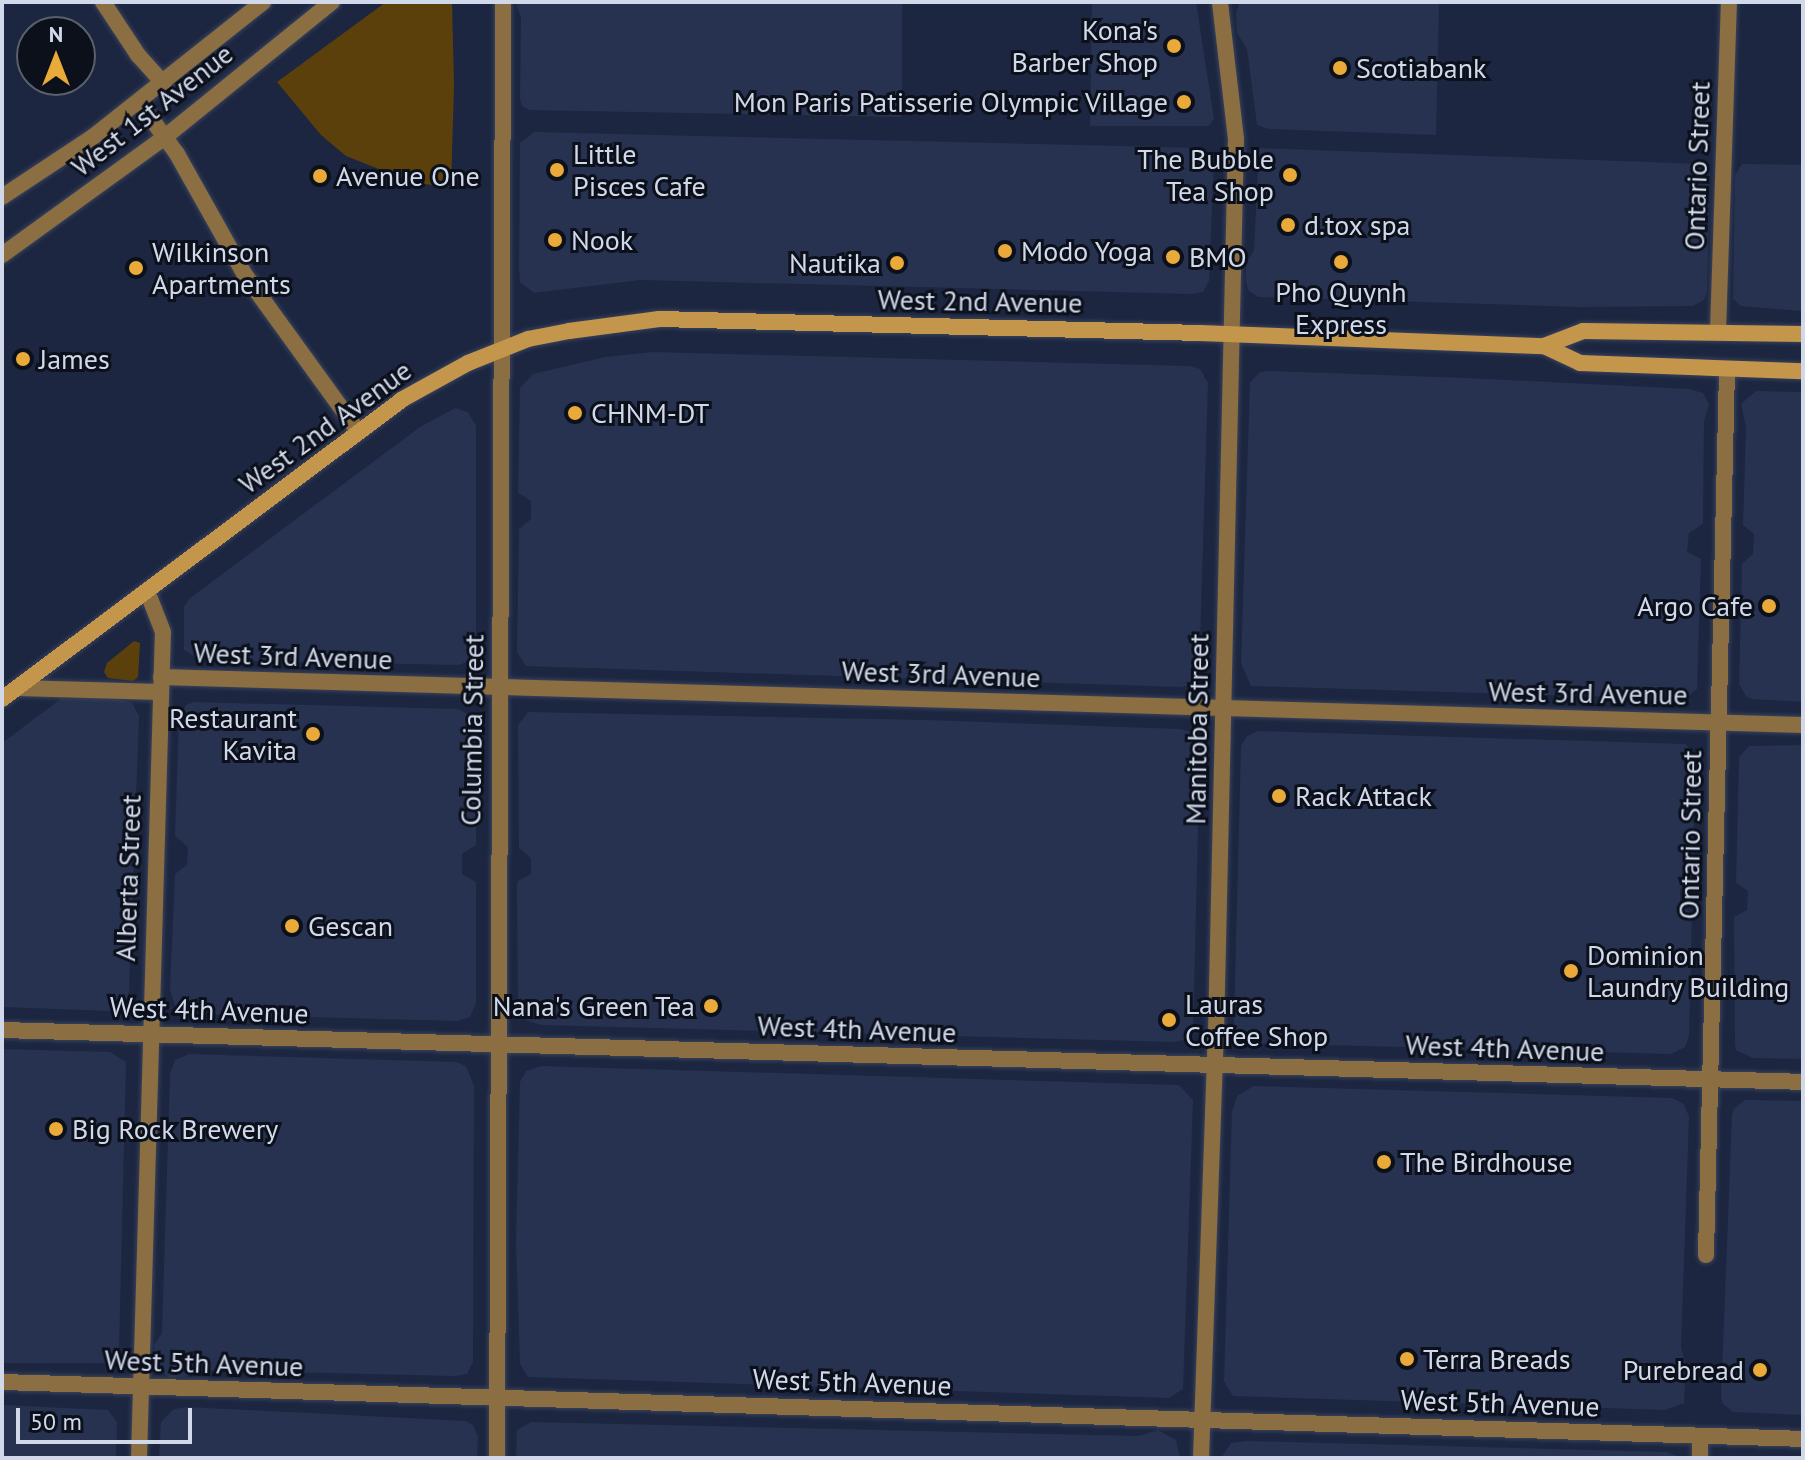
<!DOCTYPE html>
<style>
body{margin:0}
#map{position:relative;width:1805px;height:1460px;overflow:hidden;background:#1c2640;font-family:"PT Sans",sans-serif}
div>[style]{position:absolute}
.built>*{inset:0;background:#263250}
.green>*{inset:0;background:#5c400b}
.roads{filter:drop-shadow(0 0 2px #39425b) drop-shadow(0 0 2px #39425b)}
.street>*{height:16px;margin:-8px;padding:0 8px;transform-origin:8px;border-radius:8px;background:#8b6e42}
.secondary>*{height:16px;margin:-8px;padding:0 8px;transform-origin:8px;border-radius:8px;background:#c4964c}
.dots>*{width:22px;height:22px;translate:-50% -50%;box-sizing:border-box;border:4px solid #0b101b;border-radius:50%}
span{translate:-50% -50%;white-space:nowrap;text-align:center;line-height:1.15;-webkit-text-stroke:6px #0b101b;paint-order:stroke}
.poi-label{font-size:28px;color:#d0d8e9}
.right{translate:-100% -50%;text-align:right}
.left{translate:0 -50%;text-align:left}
.street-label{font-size:28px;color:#d0d8e9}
.frame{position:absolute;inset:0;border:4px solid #d0d8e9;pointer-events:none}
.north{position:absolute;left:16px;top:16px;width:80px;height:80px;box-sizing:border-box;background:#0b101b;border:2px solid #5a606d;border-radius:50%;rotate:0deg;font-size:22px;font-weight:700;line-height:32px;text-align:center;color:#d0d8e9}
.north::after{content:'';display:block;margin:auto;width:28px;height:36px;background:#eaaa39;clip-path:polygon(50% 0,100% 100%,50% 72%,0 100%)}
.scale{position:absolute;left:16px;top:1408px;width:176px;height:36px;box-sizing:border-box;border:4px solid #d0d8e9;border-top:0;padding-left:10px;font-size:24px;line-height:28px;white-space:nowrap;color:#d0d8e9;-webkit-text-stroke:6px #0b101b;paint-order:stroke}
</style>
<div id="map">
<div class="built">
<div style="clip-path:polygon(515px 2px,902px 2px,902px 117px,530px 110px,522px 106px,520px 99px,521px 17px)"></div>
<div style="clip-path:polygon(1092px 2px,1196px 2px,1214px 119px,1209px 126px,1090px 126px)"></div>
<div style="clip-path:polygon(1240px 2px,1439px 2px,1436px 135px,1269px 129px,1257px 125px,1247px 49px,1237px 33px,1236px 12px)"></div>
<div style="clip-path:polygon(534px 132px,1202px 148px,1214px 158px,1209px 281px,1203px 292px,1191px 294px,640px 280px,534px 293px,520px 282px,519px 268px,520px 143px)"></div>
<div style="clip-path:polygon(1259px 148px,1704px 164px,1710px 168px,1707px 292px,1704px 300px,1693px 306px,1581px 307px,1258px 297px,1248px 290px,1246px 282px,1246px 264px,1254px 250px)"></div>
<div style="clip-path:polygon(1742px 164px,1803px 165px,1803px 311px,1741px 306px,1733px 299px,1735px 175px)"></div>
<div style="clip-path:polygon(653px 352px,1190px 366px,1200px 369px,1208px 383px,1199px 677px,1189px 685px,1181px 687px,526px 666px,517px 652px,519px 529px,531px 519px,531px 501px,518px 493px,520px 388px,533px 374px,605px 357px)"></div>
<div style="clip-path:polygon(1267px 371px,1467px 378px,1689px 389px,1703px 393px,1709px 404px,1704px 422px,1703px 524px,1689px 533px,1687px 552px,1701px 559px,1697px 689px,1686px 698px,1677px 699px,1251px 686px,1241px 663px,1250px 382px,1259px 373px)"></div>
<div style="clip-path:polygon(1756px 391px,1803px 392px,1803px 702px,1752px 699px,1746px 696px,1739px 684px,1742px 564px,1753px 554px,1754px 534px,1743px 525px,1746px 427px,1741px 404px)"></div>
<div style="clip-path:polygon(455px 408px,468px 412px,476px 426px,476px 648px,471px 660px,459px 665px,200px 660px,184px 650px,184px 607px,190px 598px,420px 427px)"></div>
<div style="clip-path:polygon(62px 698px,119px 698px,132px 703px,139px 716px,129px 992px,125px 1004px,111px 1011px,2px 1007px,2px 743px)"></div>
<div style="clip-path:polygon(194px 702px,458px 709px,470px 715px,476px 728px,476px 845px,462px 854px,462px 874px,476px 882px,476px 1003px,470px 1017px,458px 1021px,195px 1014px,175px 1006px,170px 990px,175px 874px,187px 865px,188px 847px,175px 836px,179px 719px,186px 705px)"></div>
<div style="clip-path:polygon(528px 712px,926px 720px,1180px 729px,1191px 732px,1199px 738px,1200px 748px,1193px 1032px,1184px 1040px,1174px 1042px,542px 1025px,528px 1021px,520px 1014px,518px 1006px,517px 885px,518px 881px,531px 874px,531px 858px,519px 848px,518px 725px)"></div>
<div style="clip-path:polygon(1258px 731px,1686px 744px,1695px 757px,1693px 883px,1680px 889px,1680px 907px,1692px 913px,1689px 1036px,1685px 1047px,1671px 1054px,1250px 1043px,1240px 1039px,1234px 1025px,1241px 746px,1247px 736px)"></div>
<div style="clip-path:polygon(1803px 745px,1803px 1059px,1753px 1058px,1736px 1050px,1735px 1044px,1734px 917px,1747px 910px,1748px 891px,1736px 883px,1739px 757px,1749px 746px)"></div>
<div style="clip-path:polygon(2px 1049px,110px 1052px,126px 1062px,119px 1350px,107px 1363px,2px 1363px)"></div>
<div style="clip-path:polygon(189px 1054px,456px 1062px,466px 1066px,474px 1086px,473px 1362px,467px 1374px,455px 1376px,196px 1370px,186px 1377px,168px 1377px,155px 1367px,154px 1345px,162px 1333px,170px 1074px,175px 1060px)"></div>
<div style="clip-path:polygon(541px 1066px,1179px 1085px,1193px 1100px,1183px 1389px,1169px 1398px,528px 1377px,520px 1364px,516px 1242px,520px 1082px,526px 1071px)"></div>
<div style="clip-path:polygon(1254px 1086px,1672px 1098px,1684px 1104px,1689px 1117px,1681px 1348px,1686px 1364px,1684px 1403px,1665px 1410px,1233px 1396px,1224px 1381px,1232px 1111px,1238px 1095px)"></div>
<div style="clip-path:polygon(1745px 1100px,1803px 1101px,1803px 1415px,1733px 1412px,1723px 1404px,1721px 1397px,1732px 1115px,1734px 1109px)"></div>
<div style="clip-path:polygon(2px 1405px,108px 1410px,117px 1422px,116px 1458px,2px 1458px)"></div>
<div style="clip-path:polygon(187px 1407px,466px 1421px,473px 1425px,478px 1436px,477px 1458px,159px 1458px,161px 1422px,174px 1409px)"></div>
<div style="clip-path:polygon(531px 1422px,1139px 1436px,1158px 1430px,1176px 1440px,1180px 1458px,516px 1458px,517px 1430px)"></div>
<div style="clip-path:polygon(1247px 1441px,1667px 1452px,1682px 1458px,1221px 1458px,1231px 1443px)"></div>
</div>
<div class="green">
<div style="clip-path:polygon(386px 2px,452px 2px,454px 86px,451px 187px,414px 183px,346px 156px,321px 135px,277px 82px)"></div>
<div style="clip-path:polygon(134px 641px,140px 643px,138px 677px,133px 681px,108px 678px,104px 672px,107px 663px)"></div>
</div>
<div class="roads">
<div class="street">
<div style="left:103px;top:2px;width:64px;rotate:56.6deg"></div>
<div style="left:138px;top:55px;width:39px;rotate:48deg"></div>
<div style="left:139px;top:102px;width:64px;rotate:53.8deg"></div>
<div style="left:177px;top:154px;width:139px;rotate:60.7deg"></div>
<div style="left:245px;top:275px;width:193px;rotate:54.1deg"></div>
<div style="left:2px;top:197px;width:110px;rotate:-33.5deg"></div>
<div style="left:94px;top:136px;width:216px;rotate:-38.4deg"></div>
<div style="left:2px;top:255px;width:201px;rotate:-35.9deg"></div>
<div style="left:165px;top:137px;width:215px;rotate:-39deg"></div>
<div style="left:1718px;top:331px;width:329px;rotate:-88.1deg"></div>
<div style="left:161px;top:677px;width:1643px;rotate:1.67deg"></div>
<div style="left:17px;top:688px;width:144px;rotate:1.6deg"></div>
<div style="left:2px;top:1030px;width:1802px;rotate:1.65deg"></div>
<div style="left:1706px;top:1255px;width:886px;rotate:-88.64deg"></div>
<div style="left:2px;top:1382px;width:1802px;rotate:1.81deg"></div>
<div style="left:139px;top:1458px;width:826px;rotate:-88.34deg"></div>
<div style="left:163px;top:632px;width:44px;rotate:-111.3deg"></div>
<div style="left:497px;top:1458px;width:1456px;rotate:-89.76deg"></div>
<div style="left:1201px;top:1458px;width:425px;rotate:-88deg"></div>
<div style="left:1216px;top:1033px;width:894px;rotate:-88.72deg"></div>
<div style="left:1236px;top:139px;width:138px;rotate:-96.7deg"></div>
<div style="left:1700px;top:1458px;width:22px;rotate:-90deg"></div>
</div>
<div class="secondary">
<div style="left:1544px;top:346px;width:42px;rotate:-21deg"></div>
<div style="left:1583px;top:331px;width:220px;rotate:0.8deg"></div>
<div style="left:2px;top:699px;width:499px;rotate:-36.8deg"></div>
<div style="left:401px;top:400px;width:77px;rotate:-28.9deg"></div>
<div style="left:468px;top:363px;width:65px;rotate:-21.8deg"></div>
<div style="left:528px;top:339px;width:42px;rotate:-11deg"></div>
<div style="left:569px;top:331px;width:91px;rotate:-7.6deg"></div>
<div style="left:659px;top:319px;width:541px;rotate:1.48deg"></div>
<div style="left:1200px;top:333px;width:344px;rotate:2.2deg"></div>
<div style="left:1544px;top:346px;width:40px;rotate:25deg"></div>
<div style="left:1580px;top:363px;width:223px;rotate:2.1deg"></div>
</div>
</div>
<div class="dots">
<div style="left:1174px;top:46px;background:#eaaa39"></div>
<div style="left:1340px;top:68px;background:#eaaa39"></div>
<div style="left:1184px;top:102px;background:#eaaa39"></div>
<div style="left:557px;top:170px;background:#eaaa39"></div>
<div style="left:1290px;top:175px;background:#eaaa39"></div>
<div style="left:320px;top:176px;background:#eaaa39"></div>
<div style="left:1288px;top:225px;background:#eaaa39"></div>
<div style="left:555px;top:240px;background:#eaaa39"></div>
<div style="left:1005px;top:251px;background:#eaaa39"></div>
<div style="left:1173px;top:257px;background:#eaaa39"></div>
<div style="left:1341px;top:262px;background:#eaaa39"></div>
<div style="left:897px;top:263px;background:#eaaa39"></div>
<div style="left:136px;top:268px;background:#eaaa39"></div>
<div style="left:23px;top:359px;background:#eaaa39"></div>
<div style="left:575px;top:413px;background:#eaaa39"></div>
<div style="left:1769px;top:606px;background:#eaaa39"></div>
<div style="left:313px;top:734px;background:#eaaa39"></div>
<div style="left:1279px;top:796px;background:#eaaa39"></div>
<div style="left:292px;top:926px;background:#eaaa39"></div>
<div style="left:1571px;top:971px;background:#eaaa39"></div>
<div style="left:711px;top:1006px;background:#eaaa39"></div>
<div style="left:1169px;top:1020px;background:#eaaa39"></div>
<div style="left:56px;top:1129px;background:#eaaa39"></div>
<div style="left:1384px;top:1162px;background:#eaaa39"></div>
<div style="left:1407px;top:1359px;background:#eaaa39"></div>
<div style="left:1760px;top:1370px;background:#eaaa39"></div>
</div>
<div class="poi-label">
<span class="right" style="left:1158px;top:46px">Kona's<br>Barber Shop</span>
<span class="left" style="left:1356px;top:68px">Scotiabank</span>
<span class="right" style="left:1168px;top:102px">Mon Paris Patisserie Olympic Village</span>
<span class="left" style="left:573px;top:170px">Little<br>Pisces Cafe</span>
<span class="right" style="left:1274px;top:175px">The Bubble<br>Tea Shop</span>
<span class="left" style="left:336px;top:176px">Avenue One</span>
<span class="left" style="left:1304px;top:225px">d.tox spa</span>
<span class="left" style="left:571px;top:240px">Nook</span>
<span class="left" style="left:1021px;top:251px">Modo Yoga</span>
<span class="left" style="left:152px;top:268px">Wilkinson<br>Apartments</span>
<span class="left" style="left:1189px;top:257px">BMO</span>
<span class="right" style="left:881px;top:263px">Nautika</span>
<span style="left:1341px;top:308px">Pho Quynh<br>Express</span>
<span class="left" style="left:39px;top:359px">James</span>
<span class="left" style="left:591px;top:413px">CHNM-DT</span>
<span class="right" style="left:1753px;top:606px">Argo Cafe</span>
<span class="right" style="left:297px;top:734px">Restaurant<br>Kavita</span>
<span class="left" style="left:1295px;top:796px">Rack Attack</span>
<span class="left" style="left:308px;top:926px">Gescan</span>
<span class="left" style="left:1587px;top:971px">Dominion<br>Laundry Building</span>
<span class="left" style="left:1185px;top:1020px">Lauras<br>Coffee Shop</span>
<span class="right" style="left:695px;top:1006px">Nana's Green Tea</span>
<span class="left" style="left:72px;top:1129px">Big Rock Brewery</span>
<span class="left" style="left:1400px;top:1162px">The Birdhouse</span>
<span class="left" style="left:1423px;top:1359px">Terra Breads</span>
<span class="right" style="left:1744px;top:1370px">Purebread</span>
</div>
<div class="street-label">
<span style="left:152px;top:110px;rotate:-38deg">West 1st Avenue</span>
<span style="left:1697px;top:166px;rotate:-88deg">Ontario Street</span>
<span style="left:980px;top:301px;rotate:1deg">West 2nd Avenue</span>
<span style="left:325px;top:427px;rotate:-36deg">West 2nd Avenue</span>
<span style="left:293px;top:656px;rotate:2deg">West 3rd Avenue</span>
<span style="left:941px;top:674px;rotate:2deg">West 3rd Avenue</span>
<span style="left:1588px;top:693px;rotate:1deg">West 3rd Avenue</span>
<span style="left:1197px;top:729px;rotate:-89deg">Manitoba Street</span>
<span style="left:472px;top:730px;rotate:-89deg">Columbia Street</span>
<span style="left:1690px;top:835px;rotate:-89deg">Ontario Street</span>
<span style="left:128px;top:878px;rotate:-88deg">Alberta Street</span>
<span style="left:209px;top:1010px;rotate:2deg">West 4th Avenue</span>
<span style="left:857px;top:1029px;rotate:2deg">West 4th Avenue</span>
<span style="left:1505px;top:1048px;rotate:2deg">West 4th Avenue</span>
<span style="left:204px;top:1363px;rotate:2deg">West 5th Avenue</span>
<span style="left:852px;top:1382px;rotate:2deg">West 5th Avenue</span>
<span style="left:1500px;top:1403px;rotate:2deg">West 5th Avenue</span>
</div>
<div class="frame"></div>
<div class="north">N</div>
<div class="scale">50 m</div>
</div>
